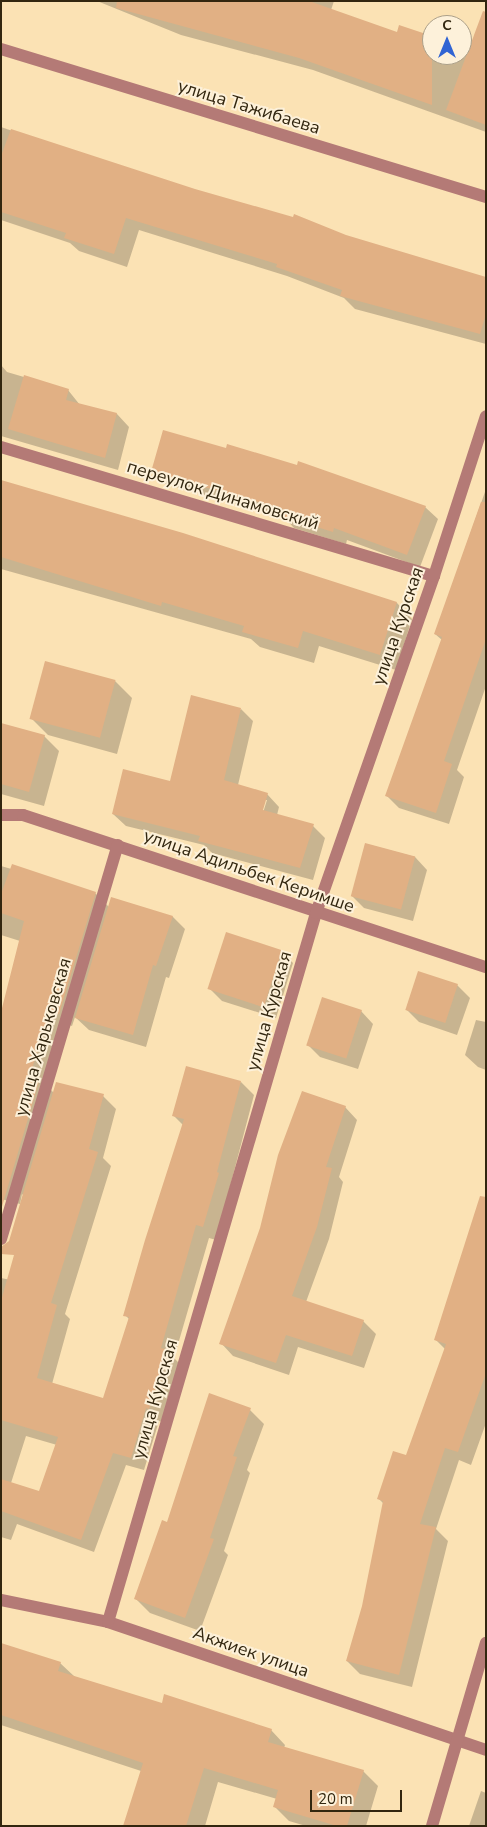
<!DOCTYPE html>
<meta charset="utf-8">
<style>
body{margin:0}
#map{position:relative;width:487px;height:1827px;overflow:hidden;background:#fbe2b4;font-family:"Nunito Sans",sans-serif}
div>[style]{position:absolute}
.shadow>*{inset:0;background:#0003}
.building>*{inset:0;background:#e1b084;transform-origin:0 0}
.minor>*{height:12px;margin:-6px;padding:0 6px;transform-origin:6px;border-radius:6px;background:#b47a76}
span{translate:-50% -50%;white-space:nowrap;text-align:center;line-height:1.15;-webkit-text-stroke:4px #fdf1da;paint-order:stroke}
.street-label{font-size:18px;color:#32260f}
.frame{position:absolute;inset:0;border:2px solid #32260f;pointer-events:none}
.north{position:absolute;left:422px;top:15px;width:50px;height:50px;box-sizing:border-box;background:#fdf1da;border:1px solid #aca089;border-radius:50%;rotate:0deg;font-size:14px;font-weight:700;line-height:20px;text-align:center;color:#32260f}
.north::after{content:'';display:block;margin:auto;width:18px;height:22px;background:#3164d3;clip-path:polygon(50% 0,100% 100%,50% 72%,0 100%)}
.scale{position:absolute;left:310px;top:1790px;width:92px;height:22px;box-sizing:border-box;border:2px solid #32260f;border-top:0;padding-left:6px;font-size:15px;line-height:18px;white-space:nowrap;color:#32260f;-webkit-text-stroke:4px #fdf1da;paint-order:stroke}
</style>
<div id="map">
<div class="shadow">
<div style="clip-path:polygon(97px 1px,334px 1px,331px 10px,398px 34px,432px 37px,432px 55px,462px 55px,462px 48px,486px 57px,486px 132px,313px 70px,181px 35px)"></div>
<div style="clip-path:polygon(1px 127px,91px 158px,486px 279px,486px 344px,355px 309px,344px 298px,287px 276px,139px 230px,127px 267px,79px 251px,70px 243px,1px 220px)"></div>
<div style="clip-path:polygon(1px 365px,7px 372px,68px 390px,80px 405px,117px 414px,129px 427px,118px 470px,1px 436px)"></div>
<div style="clip-path:polygon(153px 472px,425px 507px,438px 519px,420px 567px,347px 540px,346px 544px,294px 528px,284px 517px,165px 484px)"></div>
<div style="clip-path:polygon(1px 483px,397px 603px,412px 619px,396px 670px,319px 646px,314px 663px,260px 647px,251px 639px,1px 569px)"></div>
<div style="clip-path:polygon(486px 489px,486px 686px,457px 770px,464px 777px,449px 824px,399px 808px,387px 796px,442px 640px,435px 634px)"></div>
<div style="clip-path:polygon(115px 681px,132px 698px,117px 754px,48px 735px,31px 718px)"></div>
<div style="clip-path:polygon(evenodd,241px 709px,253px 721px,238px 785px,267px 794px,279px 807px,277px 815px,313px 826px,325px 838px,313px 880px,212px 853px,204px 845px,126px 826px,113px 814px,171px 782px,241px 709px,264px 800px,267px 800px,262px 816px,260px 815px,264px 800px)"></div>
<div style="clip-path:polygon(1px 724px,44px 736px,59px 751px,44px 806px,1px 794px)"></div>
<div style="clip-path:polygon(366px 844px,415px 857px,427px 870px,413px 921px,364px 908px,352px 896px)"></div>
<div style="clip-path:polygon(evenodd,1px 866px,95px 893px,109px 907px,112px 898px,173px 917px,185px 929px,169px 978px,166px 977px,146px 1047px,89px 1030px,75px 1017px,72px 1026px,63px 1023px,45px 1084px,54px 1093px,103px 1096px,116px 1109px,103px 1158px,111px 1166px,65px 1314px,70px 1319px,52px 1384px,104px 1399px,129px 1319px,125px 1315px,183px 1125px,174px 1116px,241px 1082px,254px 1095px,216px 1240px,209px 1238px,174px 1358px,180px 1364px,162px 1422px,159px 1421px,144px 1470px,126px 1465px,94px 1552px,17px 1524px,11px 1540px,1px 1537px,1px 1278px,11px 1280px,34px 1206px,22px 1194px,20px 1204px,1px 1199px,20px 941px,1px 935px,1px 866px,26px 1436px,57px 1445px,40px 1492px,11px 1483px,26px 1436px)"></div>
<div style="clip-path:polygon(281px 951px,293px 963px,276px 1018px,222px 1001px,209px 988px)"></div>
<div style="clip-path:polygon(457px 985px,470px 998px,457px 1035px,419px 1022px,407px 1010px)"></div>
<div style="clip-path:polygon(361px 1011px,373px 1024px,358px 1069px,320px 1057px,308px 1045px)"></div>
<div style="clip-path:polygon(476px 1020px,486px 1022px,486px 1070px,478px 1067px,465px 1055px)"></div>
<div style="clip-path:polygon(345px 1107px,357px 1120px,339px 1177px,343px 1182px,329px 1239px,306px 1302px,363px 1321px,376px 1334px,364px 1368px,298px 1347px,289px 1375px,233px 1356px,221px 1343px)"></div>
<div style="clip-path:polygon(486px 1205px,486px 1423px,471px 1465px,459px 1460px,436px 1529px,448px 1541px,412px 1687px,360px 1674px,347px 1661px,363px 1606px,384px 1504px,379px 1499px,407px 1457px,445px 1349px,436px 1340px)"></div>
<div style="clip-path:polygon(250px 1410px,264px 1424px,247px 1470px,250px 1473px,224px 1551px,228px 1555px,200px 1631px,150px 1613px,135px 1598px,168px 1523px)"></div>
<div style="clip-path:polygon(1px 1644px,60px 1663px,75px 1677px,162px 1704px,271px 1730px,285px 1745px,284px 1748px,363px 1771px,378px 1786px,366px 1826px,306px 1826px,289px 1821px,274px 1806px,277px 1799px,218px 1782px,205px 1826px,125px 1826px,141px 1771px,1px 1725px)"></div>
<div style="clip-path:polygon(481px 1791px,486px 1793px,486px 1826px,469px 1826px)"></div>
</div>
<div class="building">
<div style="clip-path:polygon(117px 1px,309px 1px,397px 32px,399px 25px,432px 36px,432px 105px,299px 58px,116px 8px)"></div>
<div style="clip-path:polygon(483px 11px,486px 12px,486px 125px,446px 110px)"></div>
<div style="clip-path:polygon(11px 129px,195px 189px,293px 217px,294px 214px,346px 235px,486px 277px,486px 314px,480px 334px,340px 296px,342px 290px,276px 267px,277px 264px,126px 218px,114px 254px,64px 238px,66px 233px,1px 212px,1px 156px)"></div>
<div style="clip-path:polygon(24px 375px,69px 389px,66px 400px,117px 413px,105px 458px,8px 429px)"></div>
<div style="clip-path:polygon(163px 430px,226px 448px,227px 444px,297px 465px,298px 461px,426px 506px,407px 555px,334px 528px,333px 532px,281px 516px,283px 509px,151px 472px)"></div>
<div style="clip-path:polygon(1px 480px,183px 533px,397px 602px,380px 655px,303px 631px,298px 648px,242px 632px,244px 626px,162px 602px,161px 606px,1px 557px)"></div>
<div style="clip-path:polygon(481px 502px,486px 502px,486px 639px,444px 761px,452px 764px,436px 813px,385px 796px,442px 637px,434px 634px)"></div>
<div style="left:45px;top:661px;width:73px;height:60px;rotate:15deg"></div>
<div style="clip-path:polygon(191px 695px,241px 708px,224px 780px,268px 793px,263px 810px,314px 824px,300px 868px,198px 841px,200px 836px,112px 814px,123px 769px,170px 781px)"></div>
<div style="clip-path:polygon(1px 723px,45px 735px,29px 792px,1px 784px)"></div>
<div style="left:365px;top:843px;width:52px;height:55px;rotate:15deg"></div>
<div style="clip-path:polygon(12px 864px,96px 892px,59px 1014px,50px 1011px,30px 1075px,40px 1078px,1px 1210px,1px 1012px,24px 921px,1px 913px,1px 894px)"></div>
<div style="clip-path:polygon(111px 897px,173px 916px,156px 966px,153px 965px,133px 1035px,75px 1018px)"></div>
<div style="left:226px;top:932px;width:59px;height:60px;rotate:18deg"></div>
<div style="left:418px;top:971px;width:42px;height:41px;rotate:18deg"></div>
<div style="left:322px;top:997px;width:42px;height:51px;rotate:18deg"></div>
<div style="clip-path:polygon(186px 1066px,241px 1081px,217px 1172px,219px 1173px,203px 1227px,196px 1225px,161px 1348px,168px 1350px,149px 1409px,146px 1408px,131px 1458px,113px 1453px,81px 1540px,1px 1511px,1px 1479px,39px 1491px,58px 1437px,1px 1420px,1px 1301px,14px 1255px,1px 1254px,1px 1247px,9px 1241px,56px 1082px,104px 1094px,89px 1149px,98px 1152px,51px 1303px,57px 1305px,37px 1378px,103px 1398px,129px 1317px,123px 1316px,145px 1240px,184px 1119px,172px 1116px)"></div>
<div style="clip-path:polygon(302px 1091px,346px 1106px,326px 1167px,332px 1168px,317px 1227px,292px 1296px,364px 1320px,352px 1356px,286px 1335px,276px 1363px,219px 1344px,260px 1228px,278px 1155px)"></div>
<div style="clip-path:polygon(480px 1196px,486px 1197px,486px 1373px,458px 1452px,445px 1448px,420px 1524px,436px 1527px,399px 1675px,346px 1661px,362px 1606px,383px 1501px,377px 1499px,393px 1451px,406px 1455px,446px 1344px,434px 1340px)"></div>
<div style="clip-path:polygon(209px 1393px,251px 1408px,233px 1456px,237px 1457px,210px 1538px,214px 1539px,185px 1618px,134px 1599px,162px 1520px,167px 1522px)"></div>
<div style="clip-path:polygon(1px 1643px,61px 1662px,58px 1671px,162px 1703px,164px 1694px,272px 1729px,268px 1742px,364px 1770px,347px 1826px,337px 1826px,273px 1807px,278px 1790px,204px 1768px,186px 1826px,123px 1826px,143px 1763px,1px 1715px)"></div>
</div>
<div class="minor">
<div style="left:1px;top:49px;width:507px;rotate:16.97deg"></div>
<div style="left:1px;top:447px;width:452px;rotate:16.6deg"></div>
<div style="left:1px;top:815px;width:22px"></div>
<div style="left:23px;top:815px;width:487px;rotate:18.2deg"></div>
<div style="left:1px;top:1239px;width:411px;rotate:-73.5deg"></div>
<div style="left:1px;top:1600px;width:109px;rotate:11.6deg"></div>
<div style="left:108px;top:1622px;width:399px;rotate:18.7deg"></div>
<div style="left:108px;top:1622px;width:739px;rotate:-73.65deg"></div>
<div style="left:316px;top:913px;width:357px;rotate:-70.7deg"></div>
<div style="left:434px;top:576px;width:168px;rotate:-72deg"></div>
<div style="left:432px;top:1826px;width:191px;rotate:-73.6deg"></div>
</div>
<div class="street-label">
<span style="left:249px;top:107px;rotate:17deg">улица Тажибаева</span>
<span style="left:223px;top:495px;rotate:17deg">переулок Динамовский</span>
<span style="left:398px;top:626px;rotate:-71deg">улица Курская</span>
<span style="left:249px;top:871px;rotate:19deg">улица Адильбек Керимше</span>
<span style="left:269px;top:1011px;rotate:-74deg">улица Курская</span>
<span style="left:43px;top:1037px;rotate:-74deg">улица Харьковская</span>
<span style="left:155px;top:1399px;rotate:-74deg">улица Курская</span>
<span style="left:251px;top:1652px;rotate:19deg">Акжиек улица</span>
</div>
<div class="frame"></div>
<div class="north">С</div>
<div class="scale">20 m</div>
</div>
